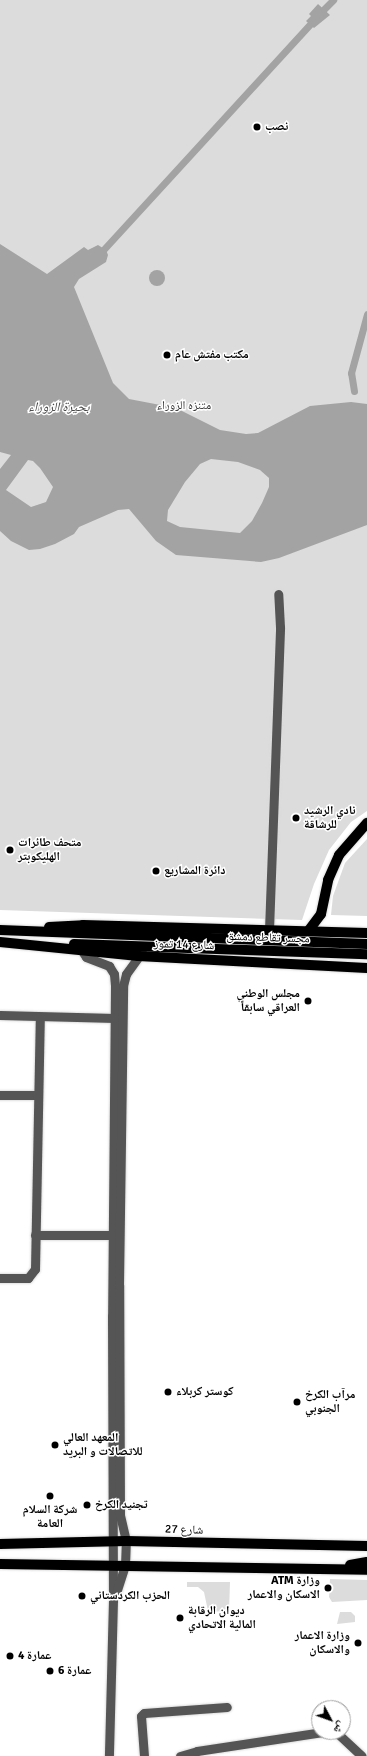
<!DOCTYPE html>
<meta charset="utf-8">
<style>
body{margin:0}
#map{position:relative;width:367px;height:1756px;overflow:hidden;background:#fff;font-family:Signika,"Noto Naskh Arabic",sans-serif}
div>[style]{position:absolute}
.green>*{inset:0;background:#dcdcdc}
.water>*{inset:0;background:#a3a3a3}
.round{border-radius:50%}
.canal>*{height:7px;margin:-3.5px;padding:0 3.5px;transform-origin:3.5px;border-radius:3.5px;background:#a3a3a3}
.roads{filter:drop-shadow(0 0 1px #dbdbdb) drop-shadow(0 0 1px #dbdbdb)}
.minor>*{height:9px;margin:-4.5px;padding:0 4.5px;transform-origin:4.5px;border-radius:4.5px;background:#555}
.major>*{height:10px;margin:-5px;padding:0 5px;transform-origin:5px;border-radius:5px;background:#000}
.dots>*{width:11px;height:11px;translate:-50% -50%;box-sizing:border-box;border:2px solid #fff;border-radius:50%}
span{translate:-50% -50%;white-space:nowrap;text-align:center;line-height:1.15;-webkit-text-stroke:3px #fff;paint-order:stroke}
.poi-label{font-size:12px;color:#000;font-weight:700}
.left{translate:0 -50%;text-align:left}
.right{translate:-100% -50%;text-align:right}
.park-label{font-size:12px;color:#333}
.street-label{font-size:12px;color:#000}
.water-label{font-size:13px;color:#444;font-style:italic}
.north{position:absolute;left:311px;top:1700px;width:40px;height:40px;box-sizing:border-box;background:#fff;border:1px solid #999;border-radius:50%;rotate:131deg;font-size:11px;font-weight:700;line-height:16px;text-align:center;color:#000}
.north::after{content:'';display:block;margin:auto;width:14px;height:18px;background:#000;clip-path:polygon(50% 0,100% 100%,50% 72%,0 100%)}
</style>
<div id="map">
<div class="green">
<div style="clip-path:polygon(0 0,367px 0,367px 811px,351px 822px,329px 850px,314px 884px,302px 920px,0 910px)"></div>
<div style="clip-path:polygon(367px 839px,367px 916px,331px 915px,333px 896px,345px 863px)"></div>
<div style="clip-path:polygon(330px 1579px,367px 1580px,367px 1600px,332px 1602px,329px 1597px)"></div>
<div style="clip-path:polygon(187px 1582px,230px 1582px,229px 1612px,208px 1611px,204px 1592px,198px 1587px,187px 1587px)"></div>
<div style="clip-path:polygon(340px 1612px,351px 1612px,355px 1616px,355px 1622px,337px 1624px)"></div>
</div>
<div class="water">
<div style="clip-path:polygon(318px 4px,330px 15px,314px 28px,306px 21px,311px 16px,309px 14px)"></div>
<div style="clip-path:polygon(evenodd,0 244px,47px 274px,84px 247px,88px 250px,98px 245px,106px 250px,108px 255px,106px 262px,79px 279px,74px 287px,113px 383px,129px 399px,176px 408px,220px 430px,246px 434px,258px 433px,310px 406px,351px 402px,367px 404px,367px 525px,279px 558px,261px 562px,176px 555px,156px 541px,129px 509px,118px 510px,79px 527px,74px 534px,55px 544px,40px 549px,29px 550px,11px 541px,0 531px,0 469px,11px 455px,0 452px,0 244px,211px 459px,238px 462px,260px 470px,269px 478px,269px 487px,262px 503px,252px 521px,240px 533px,180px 527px,167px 521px,168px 510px,185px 482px,200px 464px,211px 459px,0 244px,28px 460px,33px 461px,40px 468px,53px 487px,46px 502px,31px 507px,6px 490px,28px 460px)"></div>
<div class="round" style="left:149px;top:270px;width:16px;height:16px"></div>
</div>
<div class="canal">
<div style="left:324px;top:9px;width:13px;rotate:-45deg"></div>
<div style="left:104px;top:249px;width:305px;rotate:-47.5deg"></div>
<div style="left:354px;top:391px;width:18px;rotate:-99deg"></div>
<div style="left:351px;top:373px;width:61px;rotate:-74.8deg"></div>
</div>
<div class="roads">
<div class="minor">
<div style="left:269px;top:930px;width:303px;rotate:-87.9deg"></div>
<div style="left:280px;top:627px;width:33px;rotate:-93deg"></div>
<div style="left:82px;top:951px;width:7px;rotate:56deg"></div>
<div style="left:86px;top:957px;width:25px;rotate:21deg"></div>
<div style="left:109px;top:966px;width:9px;rotate:58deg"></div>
<div style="left:114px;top:974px;width:12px;rotate:85deg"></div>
<div style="left:115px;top:986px;width:330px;rotate:90.5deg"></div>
<div style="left:112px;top:1316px;width:284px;rotate:89.8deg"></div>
<div style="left:113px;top:1600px;width:156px;rotate:91.5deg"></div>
<div style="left:0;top:1015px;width:115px;rotate:1.5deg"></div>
<div style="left:0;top:1095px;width:37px"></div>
<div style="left:35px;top:1235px;width:78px"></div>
<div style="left:0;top:1278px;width:28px"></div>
<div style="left:28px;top:1278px;width:11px;rotate:-52deg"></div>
<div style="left:35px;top:1269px;width:252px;rotate:-88.9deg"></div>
<div style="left:116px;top:1593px;width:28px;rotate:-72deg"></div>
<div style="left:125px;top:1566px;width:25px;rotate:-88deg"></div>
<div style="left:126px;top:1541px;width:26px;rotate:-103deg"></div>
<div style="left:120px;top:1516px;width:231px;rotate:-90.2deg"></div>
<div style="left:119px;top:1285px;width:299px;rotate:-89.2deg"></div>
<div style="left:123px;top:986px;width:12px;rotate:-76deg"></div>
<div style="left:126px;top:974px;width:27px;rotate:-54deg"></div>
<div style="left:336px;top:1732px;width:35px;rotate:43deg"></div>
<div style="left:144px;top:1756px;width:40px;rotate:-94.3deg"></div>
<div style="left:141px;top:1716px;width:4px;rotate:-45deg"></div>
<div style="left:144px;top:1713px;width:83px;rotate:-4.1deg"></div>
<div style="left:180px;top:1756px;width:18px;rotate:-16deg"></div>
<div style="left:197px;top:1751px;width:127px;rotate:-8.6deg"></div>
</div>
<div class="major">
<div style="left:49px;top:927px;width:34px;rotate:-3deg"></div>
<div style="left:83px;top:925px;width:284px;rotate:1.6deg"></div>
<div style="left:0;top:930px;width:367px;rotate:2.2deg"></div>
<div style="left:309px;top:930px;width:20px;rotate:-53deg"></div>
<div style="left:321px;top:914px;width:35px;rotate:-78deg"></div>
<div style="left:328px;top:880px;width:27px;rotate:-66deg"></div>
<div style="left:339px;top:855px;width:43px;rotate:-48.8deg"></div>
<div style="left:0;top:942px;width:139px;rotate:5.8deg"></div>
<div style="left:138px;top:956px;width:229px;rotate:3deg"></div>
<div style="left:74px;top:944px;width:293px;rotate:2deg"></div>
<div style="left:0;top:1544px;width:126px;rotate:-1.4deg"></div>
<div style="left:126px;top:1541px;width:241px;rotate:1.2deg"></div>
<div style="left:0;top:1564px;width:367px;rotate:0.9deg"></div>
<div style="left:350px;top:1565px;width:17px;rotate:-10deg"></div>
</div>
</div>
<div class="dots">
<div style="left:257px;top:127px;background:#000"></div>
<div style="left:167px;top:355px;background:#000"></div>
<div style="left:296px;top:818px;background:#000"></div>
<div style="left:10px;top:850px;background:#000"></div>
<div style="left:156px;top:871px;background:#000"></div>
<div style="left:308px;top:1001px;background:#000"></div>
<div style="left:168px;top:1392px;background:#000"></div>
<div style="left:297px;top:1402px;background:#000"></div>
<div style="left:55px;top:1445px;background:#000"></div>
<div style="left:50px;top:1496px;background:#000"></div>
<div style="left:87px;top:1505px;background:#000"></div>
<div style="left:328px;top:1588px;background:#000"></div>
<div style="left:82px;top:1596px;background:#000"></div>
<div style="left:180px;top:1618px;background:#000"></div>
<div style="left:358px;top:1643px;background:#000"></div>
<div style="left:10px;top:1656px;background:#000"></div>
<div style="left:50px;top:1671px;background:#000"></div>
</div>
<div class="poi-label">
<span class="left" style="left:265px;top:127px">نصب</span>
<span class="left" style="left:175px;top:355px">مكتب مفتش عام</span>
<span class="left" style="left:304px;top:818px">نادي الرشيد<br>للرشاقة</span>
<span class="left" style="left:18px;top:850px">متحف طائرات<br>الهليكوبتر</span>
<span class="left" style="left:164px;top:871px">دائرة المشاريع</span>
<span class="right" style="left:300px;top:1001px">مجلس الوطني<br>العراقي سابقاً</span>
<span class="left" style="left:176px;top:1392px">كوستر كربلاء</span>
<span class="left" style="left:305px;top:1402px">مرآب الكرخ<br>الجنوبي</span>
<span class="left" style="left:63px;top:1445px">المعهد العالي<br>للاتصالات و البريد</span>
<span class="left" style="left:95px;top:1505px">تجنيد الكرخ</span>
<span style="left:50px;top:1517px">شركة السلام<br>العامة</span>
<span class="right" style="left:320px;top:1588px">ATM وزارة<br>الاسكان والاعمار</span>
<span class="left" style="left:90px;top:1596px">الحزب الكردستاني</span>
<span class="left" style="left:188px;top:1618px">ديوان الرقابة<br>المالية الاتحادي</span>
<span class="right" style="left:350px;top:1643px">وزارة الاعمار<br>والاسكان</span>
<span class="left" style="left:18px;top:1656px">عمارة 4</span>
<span class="left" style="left:58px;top:1671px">عمارة 6</span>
</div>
<div class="park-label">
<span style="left:184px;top:406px">متنزه الزوراء</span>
</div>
<div class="street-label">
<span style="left:268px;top:938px;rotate:2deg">مجسر تقاطع دمشق</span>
<span style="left:184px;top:945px;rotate:2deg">شارع 14 تموز</span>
<span style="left:184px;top:1530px;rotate:2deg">شارع 27</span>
</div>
<div class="water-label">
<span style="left:59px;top:407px">بحيرة الزوراء</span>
</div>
<div class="north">ش</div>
</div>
